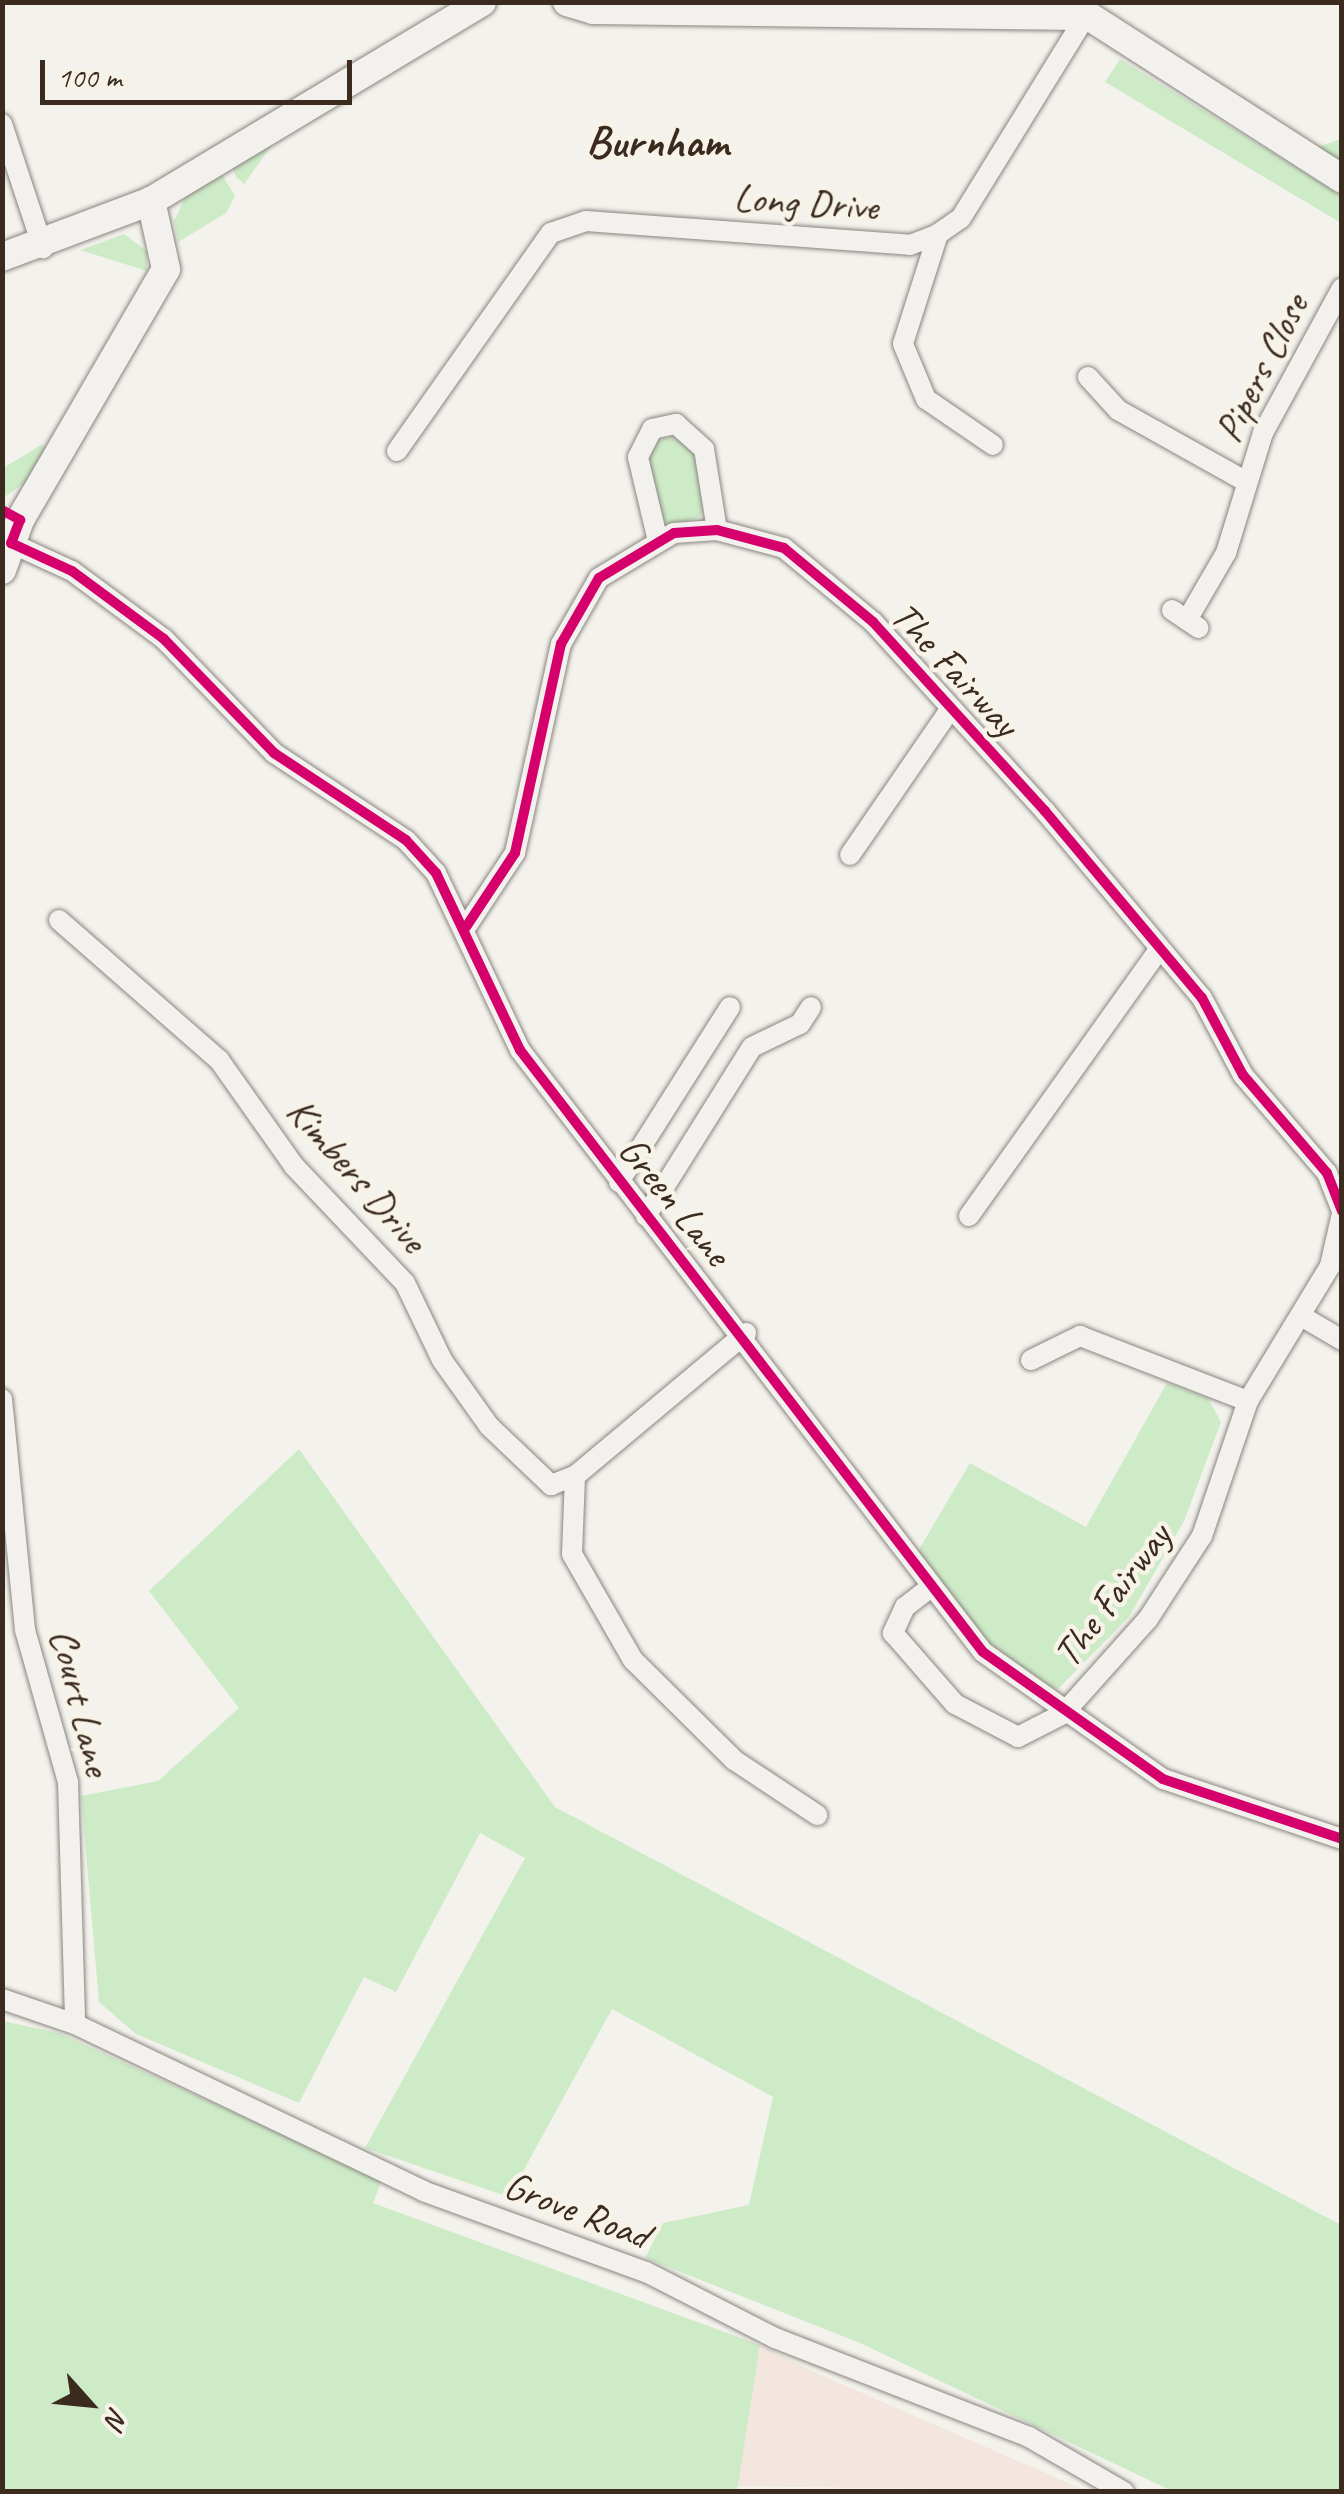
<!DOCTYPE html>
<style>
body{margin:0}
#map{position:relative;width:1344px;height:2494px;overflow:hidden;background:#f4f2ec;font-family:Caveat,sans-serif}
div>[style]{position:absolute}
.built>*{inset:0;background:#f2e6df}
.green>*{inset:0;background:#ceebc7}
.roads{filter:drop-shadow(0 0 2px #898580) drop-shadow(0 0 2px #898580)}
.street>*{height:20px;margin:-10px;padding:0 10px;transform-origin:10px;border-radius:10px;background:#f2f1ed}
.secondary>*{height:28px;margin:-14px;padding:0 14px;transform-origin:14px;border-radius:14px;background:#f2f1ed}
.cycleway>*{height:10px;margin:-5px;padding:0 5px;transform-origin:5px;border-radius:5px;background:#d6006c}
span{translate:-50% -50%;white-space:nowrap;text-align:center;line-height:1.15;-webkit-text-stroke:9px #f7f3e8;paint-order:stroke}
.street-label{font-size:40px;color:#3b2a1e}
.quarter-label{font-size:45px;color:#3b2a1e;font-weight:700}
.frame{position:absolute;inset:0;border:5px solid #3b2a1e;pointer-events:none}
.north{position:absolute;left:40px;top:2354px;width:100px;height:100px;-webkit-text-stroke:8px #f7f3e8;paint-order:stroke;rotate:117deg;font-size:28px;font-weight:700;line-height:40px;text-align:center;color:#3b2a1e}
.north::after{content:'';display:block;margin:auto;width:35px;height:45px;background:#3b2a1e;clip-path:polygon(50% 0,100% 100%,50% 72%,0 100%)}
.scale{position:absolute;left:40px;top:60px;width:312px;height:45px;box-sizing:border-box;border:5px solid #3b2a1e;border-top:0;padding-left:12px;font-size:30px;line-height:35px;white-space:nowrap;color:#3b2a1e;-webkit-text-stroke:8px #f7f3e8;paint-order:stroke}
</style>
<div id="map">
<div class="built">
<div style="clip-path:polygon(760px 2345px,821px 2375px,1087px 2491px,734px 2486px)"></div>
</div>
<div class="green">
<div style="clip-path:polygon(1094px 3px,1318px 147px,1341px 139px,1341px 166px)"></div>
<div style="clip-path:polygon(1120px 59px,1341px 195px,1341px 223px,1105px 82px)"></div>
<div style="clip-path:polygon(277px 138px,244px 184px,236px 177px,232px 167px)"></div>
<div style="clip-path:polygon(220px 171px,235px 196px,226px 213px,178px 242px,174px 221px,188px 191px)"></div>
<div style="clip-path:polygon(124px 234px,147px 251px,147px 271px,80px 250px)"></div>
<div style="clip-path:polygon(676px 436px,694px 446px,706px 500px,700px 517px,672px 526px,656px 514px,646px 458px,655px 441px)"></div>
<div style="clip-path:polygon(41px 445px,47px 448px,29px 480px,3px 498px,3px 468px)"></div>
<div style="clip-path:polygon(1167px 1383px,1208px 1398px,1221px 1422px,1184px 1521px,1129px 1617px,1058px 1689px,1041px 1685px,984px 1640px,918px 1551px,970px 1463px,1086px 1527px)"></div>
<div style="clip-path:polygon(299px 1449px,555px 1807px,1341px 2225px,1341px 2491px,1172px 2491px,860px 2343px,645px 2258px,663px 2223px,749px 2205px,773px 2097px,612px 2009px,509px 2197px,365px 2148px,525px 1858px,480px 1833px,396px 1992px,364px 1977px,299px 2103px,136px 2034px,99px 2002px,81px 1796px,158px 1781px,239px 1708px,149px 1591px)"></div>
<div style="clip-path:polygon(3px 2021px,59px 2033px,382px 2180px,373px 2203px,760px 2345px,737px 2491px,3px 2492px)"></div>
</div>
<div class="roads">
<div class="street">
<div style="left:2px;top:124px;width:131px;rotate:71.7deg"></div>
<div style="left:938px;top:234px;width:115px;rotate:107.7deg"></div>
<div style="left:903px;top:344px;width:60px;rotate:67.3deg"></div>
<div style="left:926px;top:399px;width:81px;rotate:34.5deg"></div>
<div style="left:1088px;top:377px;width:45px;rotate:47.7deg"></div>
<div style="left:1118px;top:410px;width:145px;rotate:29.2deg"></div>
<div style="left:397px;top:451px;width:267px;rotate:-54.8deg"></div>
<div style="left:551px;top:233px;width:37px;rotate:-19deg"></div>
<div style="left:586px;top:221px;width:325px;rotate:4.2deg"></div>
<div style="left:910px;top:245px;width:30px;rotate:-21deg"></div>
<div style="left:938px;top:234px;width:28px;rotate:-35deg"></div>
<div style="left:961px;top:218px;width:238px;rotate:-58.3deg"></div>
<div style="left:657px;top:537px;width:82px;rotate:-103.4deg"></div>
<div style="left:638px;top:457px;width:31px;rotate:-63deg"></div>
<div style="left:652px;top:429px;width:25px;rotate:-12deg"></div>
<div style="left:676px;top:424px;width:38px;rotate:42deg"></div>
<div style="left:704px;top:449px;width:82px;rotate:80.9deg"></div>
<div style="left:11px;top:543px;width:67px;rotate:24.7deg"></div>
<div style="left:72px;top:571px;width:114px;rotate:36.5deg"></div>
<div style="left:164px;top:639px;width:158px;rotate:46deg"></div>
<div style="left:274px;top:753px;width:158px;rotate:33.4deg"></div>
<div style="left:406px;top:840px;width:45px;rotate:47.7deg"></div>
<div style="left:436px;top:873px;width:196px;rotate:64.6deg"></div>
<div style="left:520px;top:1050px;width:759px;rotate:52.44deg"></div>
<div style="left:983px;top:1652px;width:220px;rotate:35.2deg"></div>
<div style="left:1163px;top:1779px;width:189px;rotate:18.5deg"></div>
<div style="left:1172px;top:610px;width:32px;rotate:34deg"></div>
<div style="left:1187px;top:620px;width:78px;rotate:-59.8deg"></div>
<div style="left:1226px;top:553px;width:126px;rotate:-72.9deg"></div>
<div style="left:1263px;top:433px;width:165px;rotate:-61.4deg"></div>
<div style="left:850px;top:855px;width:178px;rotate:-55.5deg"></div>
<div style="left:59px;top:920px;width:213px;rotate:41.2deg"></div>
<div style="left:219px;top:1060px;width:130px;rotate:54.7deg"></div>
<div style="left:294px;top:1166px;width:161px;rotate:46.5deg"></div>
<div style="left:405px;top:1283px;width:85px;rotate:64.3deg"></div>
<div style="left:442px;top:1360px;width:81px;rotate:54.5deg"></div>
<div style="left:489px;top:1426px;width:86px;rotate:43.6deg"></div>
<div style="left:551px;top:1485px;width:26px;rotate:-21deg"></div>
<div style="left:575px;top:1476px;width:223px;rotate:-39.9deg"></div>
<div style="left:466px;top:927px;width:89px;rotate:-56.5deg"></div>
<div style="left:515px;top:853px;width:214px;rotate:-77.6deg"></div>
<div style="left:561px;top:644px;width:76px;rotate:-60.1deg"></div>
<div style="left:599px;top:578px;width:87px;rotate:-31deg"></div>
<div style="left:674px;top:533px;width:43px;rotate:-4deg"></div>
<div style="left:717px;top:530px;width:69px;rotate:15deg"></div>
<div style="left:784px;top:548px;width:116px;rotate:39.7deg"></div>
<div style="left:873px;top:622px;width:256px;rotate:47.7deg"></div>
<div style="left:1045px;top:811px;width:244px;rotate:50deg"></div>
<div style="left:1202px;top:998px;width:87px;rotate:62deg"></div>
<div style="left:1243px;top:1075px;width:129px;rotate:49.4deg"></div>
<div style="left:1327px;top:1173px;width:41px;rotate:68.5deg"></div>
<div style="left:619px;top:1182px;width:207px;rotate:-57.6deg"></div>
<div style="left:646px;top:1216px;width:199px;rotate:-57.9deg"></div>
<div style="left:752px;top:1047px;width:53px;rotate:-25.6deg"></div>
<div style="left:800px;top:1024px;width:20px;rotate:-57deg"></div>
<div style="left:969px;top:1216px;width:327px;rotate:-54.5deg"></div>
<div style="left:1301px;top:1316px;width:48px;rotate:30.3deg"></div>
<div style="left:1031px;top:1360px;width:55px;rotate:-26.1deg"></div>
<div style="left:1080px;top:1336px;width:180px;rotate:21.2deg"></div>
<div style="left:2px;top:1399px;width:232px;rotate:84.3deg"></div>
<div style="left:25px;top:1630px;width:158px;rotate:74.2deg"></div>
<div style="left:68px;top:1782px;width:242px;rotate:88.3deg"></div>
<div style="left:575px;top:1476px;width:78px;rotate:92.2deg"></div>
<div style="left:572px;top:1554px;width:122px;rotate:60.1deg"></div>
<div style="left:633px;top:1660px;width:142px;rotate:44.7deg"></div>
<div style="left:734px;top:1760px;width:100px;rotate:33.5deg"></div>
<div style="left:927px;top:1590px;width:28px;rotate:142deg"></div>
<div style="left:905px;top:1607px;width:29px;rotate:115deg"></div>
<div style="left:893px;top:1633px;width:94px;rotate:48.9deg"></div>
<div style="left:955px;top:1704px;width:71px;rotate:27.6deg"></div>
<div style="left:1018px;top:1737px;width:51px;rotate:-27.1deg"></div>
<div style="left:1063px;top:1714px;width:127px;rotate:-48.2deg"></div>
<div style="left:1148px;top:1619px;width:99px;rotate:-57deg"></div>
<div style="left:1202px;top:1536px;width:143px;rotate:-71.2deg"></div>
<div style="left:1248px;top:1401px;width:158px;rotate:-58.7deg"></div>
<div style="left:1330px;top:1266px;width:54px;rotate:-77.2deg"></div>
<div style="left:2px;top:1999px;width:77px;rotate:18.9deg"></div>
<div style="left:75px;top:2024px;width:386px;rotate:25.6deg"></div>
<div style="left:423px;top:2191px;width:237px;rotate:20deg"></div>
<div style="left:646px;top:2272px;width:145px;rotate:27.1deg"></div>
<div style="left:775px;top:2338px;width:273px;rotate:21.3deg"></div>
<div style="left:1029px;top:2437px;width:110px;rotate:30.1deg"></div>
</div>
<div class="secondary">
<div style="left:567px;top:2px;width:27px;rotate:17deg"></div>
<div style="left:593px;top:10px;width:493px;rotate:0.7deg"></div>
<div style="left:1073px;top:6px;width:320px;rotate:32.7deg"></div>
<div style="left:2px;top:257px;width:159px;rotate:-20.6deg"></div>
<div style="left:151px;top:201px;width:386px;rotate:-31deg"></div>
<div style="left:2px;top:570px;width:53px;rotate:-70.2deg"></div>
<div style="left:20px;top:520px;width:290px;rotate:-59.8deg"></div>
<div style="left:166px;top:269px;width:70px;rotate:-102.4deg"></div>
</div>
</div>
<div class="cycleway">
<div style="left:2px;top:510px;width:21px;rotate:29deg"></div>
<div style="left:20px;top:520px;width:25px;rotate:111deg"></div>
<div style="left:11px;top:543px;width:67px;rotate:24.7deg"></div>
<div style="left:72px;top:571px;width:114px;rotate:36.5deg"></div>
<div style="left:164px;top:639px;width:158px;rotate:46deg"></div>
<div style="left:274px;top:753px;width:158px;rotate:33.4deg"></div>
<div style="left:406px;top:840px;width:45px;rotate:47.7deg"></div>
<div style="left:436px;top:873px;width:196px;rotate:64.6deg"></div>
<div style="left:520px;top:1050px;width:759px;rotate:52.44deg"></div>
<div style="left:983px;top:1652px;width:220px;rotate:35.2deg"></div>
<div style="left:1163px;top:1779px;width:189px;rotate:18.5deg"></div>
<div style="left:466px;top:927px;width:89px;rotate:-56.5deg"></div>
<div style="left:515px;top:853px;width:214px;rotate:-77.6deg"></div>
<div style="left:561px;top:644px;width:76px;rotate:-60.1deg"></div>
<div style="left:599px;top:578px;width:87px;rotate:-31deg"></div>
<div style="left:674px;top:533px;width:43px;rotate:-4deg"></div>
<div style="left:717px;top:530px;width:69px;rotate:15deg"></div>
<div style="left:784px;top:548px;width:116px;rotate:39.7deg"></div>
<div style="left:873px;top:622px;width:256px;rotate:47.7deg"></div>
<div style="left:1045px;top:811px;width:244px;rotate:50deg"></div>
<div style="left:1202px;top:998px;width:87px;rotate:62deg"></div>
<div style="left:1243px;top:1075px;width:129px;rotate:49.4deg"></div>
<div style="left:1327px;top:1173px;width:41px;rotate:68.5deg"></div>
</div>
<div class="street-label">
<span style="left:806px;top:202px;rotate:4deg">Long Drive</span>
<span style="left:1261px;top:368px;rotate:-63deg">Pipers Close</span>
<span style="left:955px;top:669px;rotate:47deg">The Fairway</span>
<span style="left:357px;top:1175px;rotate:49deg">Kimbers Drive</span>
<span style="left:675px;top:1201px;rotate:51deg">Green Lane</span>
<span style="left:1112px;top:1595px;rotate:-53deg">The Fairway</span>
<span style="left:81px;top:1702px;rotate:76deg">Court Lane</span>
<span style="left:577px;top:2210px;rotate:21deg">Grove Road</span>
</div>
<div class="quarter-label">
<span style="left:657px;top:142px">Burnham</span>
</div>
<div class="frame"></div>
<div class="north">N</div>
<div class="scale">100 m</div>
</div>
